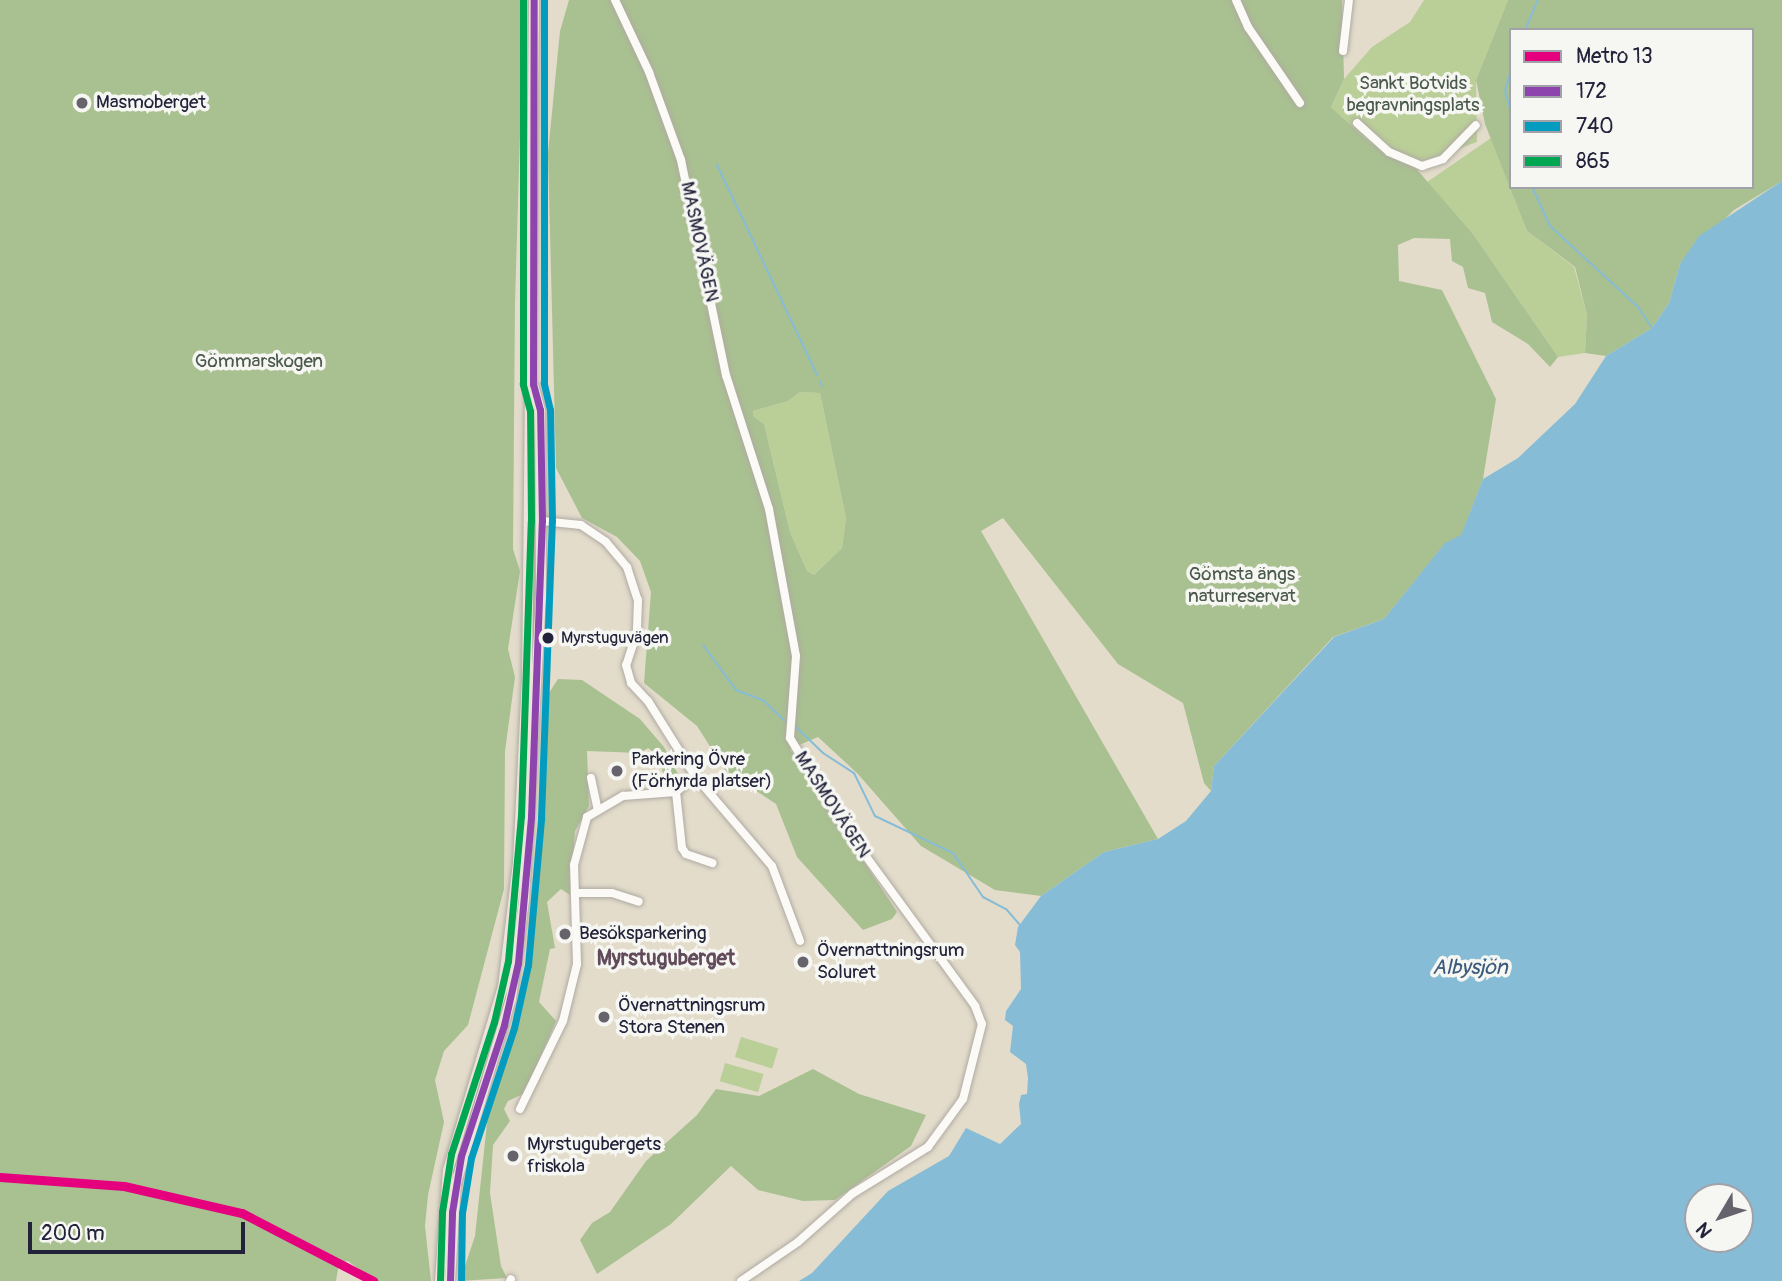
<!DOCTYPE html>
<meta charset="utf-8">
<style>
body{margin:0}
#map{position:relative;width:1782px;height:1281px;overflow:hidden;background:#e3dccb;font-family:Pangolin,sans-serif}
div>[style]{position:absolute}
.green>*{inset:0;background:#bace98;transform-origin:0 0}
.forest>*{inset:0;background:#a9c091}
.water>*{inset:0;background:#87bcd6}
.stream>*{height:2px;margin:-1px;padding:0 1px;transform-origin:1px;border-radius:1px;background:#87bcd6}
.roads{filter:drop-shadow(0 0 2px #afaaa2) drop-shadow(0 0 2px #afaaa2)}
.minor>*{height:8px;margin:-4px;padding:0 4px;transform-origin:4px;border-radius:4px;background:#fbfaf7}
.major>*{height:10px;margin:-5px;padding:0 5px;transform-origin:5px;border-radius:5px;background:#ece4dc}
.bus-1>*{height:7px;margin:-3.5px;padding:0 3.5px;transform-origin:3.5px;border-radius:3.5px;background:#8e44ad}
.bus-2>*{height:7px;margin:-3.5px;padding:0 3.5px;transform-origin:3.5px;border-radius:3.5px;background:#039cbf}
.bus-3>*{height:7px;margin:-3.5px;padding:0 3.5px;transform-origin:3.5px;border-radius:3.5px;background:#00a651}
.metro-1>*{height:9px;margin:-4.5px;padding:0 4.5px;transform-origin:4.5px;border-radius:4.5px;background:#e5007d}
.dots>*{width:19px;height:19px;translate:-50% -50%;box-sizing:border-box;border:4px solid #f6f6f2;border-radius:50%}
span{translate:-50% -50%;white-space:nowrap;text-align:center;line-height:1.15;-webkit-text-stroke:7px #f6f6f2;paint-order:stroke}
.bus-label{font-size:17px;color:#22223b}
.left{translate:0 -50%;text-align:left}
.park-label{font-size:19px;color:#4b5a4d}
.poi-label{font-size:19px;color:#22223b}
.street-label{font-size:19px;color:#22223b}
.neighbourhood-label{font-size:21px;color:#614b5a;font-weight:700}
.water-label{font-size:21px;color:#3b5a7b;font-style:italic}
.legend{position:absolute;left:1509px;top:28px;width:245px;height:161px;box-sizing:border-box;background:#f6f6f2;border:2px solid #a1a1a9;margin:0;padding:9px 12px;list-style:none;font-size:21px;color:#22223b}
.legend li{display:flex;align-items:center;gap:14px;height:35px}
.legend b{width:35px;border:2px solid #a1a1a9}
.north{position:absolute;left:1684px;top:1183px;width:70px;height:70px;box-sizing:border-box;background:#f6f6f2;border:2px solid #a1a1a9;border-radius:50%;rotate:231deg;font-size:19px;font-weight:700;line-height:28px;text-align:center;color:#22223b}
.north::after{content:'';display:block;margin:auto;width:24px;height:32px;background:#66636d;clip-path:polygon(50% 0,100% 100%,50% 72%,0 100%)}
.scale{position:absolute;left:28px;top:1222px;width:217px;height:32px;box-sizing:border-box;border:4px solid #22223b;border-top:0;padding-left:9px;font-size:21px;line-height:24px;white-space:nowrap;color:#22223b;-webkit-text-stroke:5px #f6f6f2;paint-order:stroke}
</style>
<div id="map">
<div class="green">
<div style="clip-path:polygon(1424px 0,1508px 0,1476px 80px,1477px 142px,1413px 165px,1369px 142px,1331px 107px,1344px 79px,1372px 47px,1410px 22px)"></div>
<div style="clip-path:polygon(1491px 138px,1527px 231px,1574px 267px,1587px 315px,1585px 353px,1558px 357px,1473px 234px,1427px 182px)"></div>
<div style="clip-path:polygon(800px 392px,820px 393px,846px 518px,842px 548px,814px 575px,807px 571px,790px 532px,764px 424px,753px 416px,753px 411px,788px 401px)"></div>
<div style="left:741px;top:1037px;width:39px;height:21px;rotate:17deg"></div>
<div style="left:725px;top:1063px;width:40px;height:19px;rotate:16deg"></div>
</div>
<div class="forest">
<div style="clip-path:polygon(0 0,524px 0,515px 303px,513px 549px,520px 571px,508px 649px,515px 677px,505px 751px,504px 889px,468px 1025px,444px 1051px,435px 1080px,444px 1122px,428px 1195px,425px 1226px,431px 1281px,374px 1281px,348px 1261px,339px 1263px,336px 1281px,0 1281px)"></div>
<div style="clip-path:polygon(evenodd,569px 0,1342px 0,1344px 79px,1331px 107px,1369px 142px,1413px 165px,1473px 234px,1558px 357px,1550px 367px,1528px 344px,1492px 322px,1485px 293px,1468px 288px,1463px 267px,1452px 261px,1450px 239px,1414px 238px,1398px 245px,1399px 281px,1442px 290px,1496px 399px,1483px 479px,1461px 536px,1445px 544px,1384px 619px,1333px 637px,1214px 766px,1211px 791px,1204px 783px,1183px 703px,1118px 664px,1003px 518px,981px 531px,1158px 839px,1104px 852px,1041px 896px,995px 890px,921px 846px,857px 773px,818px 737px,790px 749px,897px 912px,892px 919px,863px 930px,797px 857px,776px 804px,725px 770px,697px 726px,644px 683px,651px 592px,640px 561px,617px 537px,582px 518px,556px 468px,548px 153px,560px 31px,569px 0,800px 392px,820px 393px,846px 518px,842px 548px,814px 575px,807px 571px,790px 532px,764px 424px,753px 416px,753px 411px,788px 401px,800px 392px)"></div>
<div style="clip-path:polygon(evenodd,1508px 0,1782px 0,1782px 181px,1734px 210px,1680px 264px,1669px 303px,1652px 328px,1606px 356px,1585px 353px,1587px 315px,1575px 267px,1527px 231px,1485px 124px,1476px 80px,1508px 0,1511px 30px,1752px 30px,1752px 187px,1511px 187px,1511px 30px)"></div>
<div style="clip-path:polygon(558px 679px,582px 680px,640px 719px,664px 747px,679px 776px,671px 784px,665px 781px,659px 756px,648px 748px,640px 753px,587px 751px,589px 806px,575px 831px,570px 895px,561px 889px,547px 902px,555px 948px,550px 949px,539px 1002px,556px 1021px,525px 1093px,508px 1101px,504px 1109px,510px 1121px,493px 1145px,490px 1193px,501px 1266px,507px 1278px,460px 1281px,475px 1236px,488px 1114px,519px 1017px,532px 950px,549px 693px)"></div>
<div style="clip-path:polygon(813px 1069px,859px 1094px,926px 1115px,911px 1146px,835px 1200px,803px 1201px,758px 1190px,731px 1166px,671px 1224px,597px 1274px,580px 1240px,592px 1223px,610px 1212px,646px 1161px,697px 1115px,716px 1089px,759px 1096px)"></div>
</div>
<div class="water">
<div style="clip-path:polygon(evenodd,1782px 181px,1782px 1281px,799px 1281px,812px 1273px,888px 1191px,949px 1156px,966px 1128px,1000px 1144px,1021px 1124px,1019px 1104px,1021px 1095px,1027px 1094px,1028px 1078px,1026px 1064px,1010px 1052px,1013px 1026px,1005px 1020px,1006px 1011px,1021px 989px,1020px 952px,1015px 945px,1018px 927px,1041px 896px,1104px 852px,1158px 839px,1186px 821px,1211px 791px,1214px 766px,1334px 637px,1384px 619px,1445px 543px,1461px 535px,1483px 479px,1518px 458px,1575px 404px,1606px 356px,1652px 328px,1669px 303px,1680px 264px,1699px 236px,1782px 181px,1698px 1197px,1740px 1197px,1740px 1239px,1698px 1239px,1698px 1197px)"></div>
</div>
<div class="stream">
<div style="left:1525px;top:30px;width:33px;rotate:-67deg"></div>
<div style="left:1511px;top:70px;width:22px;rotate:106deg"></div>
<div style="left:1505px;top:91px;width:22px;rotate:74deg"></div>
<div style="left:717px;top:165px;width:233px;rotate:64.5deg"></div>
<div style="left:1532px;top:187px;width:43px;rotate:65.2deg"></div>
<div style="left:1550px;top:226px;width:120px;rotate:42.6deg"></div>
<div style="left:1638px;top:307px;width:25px;rotate:56deg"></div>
<div style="left:820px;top:381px;width:5px;rotate:68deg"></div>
<div style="left:703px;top:645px;width:56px;rotate:53.7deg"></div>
<div style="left:736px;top:690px;width:30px;rotate:21deg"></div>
<div style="left:764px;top:701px;width:28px;rotate:44deg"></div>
<div style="left:795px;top:726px;width:39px;rotate:44deg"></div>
<div style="left:823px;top:753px;width:37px;rotate:33deg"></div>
<div style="left:854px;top:773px;width:48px;rotate:64deg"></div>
<div style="left:875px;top:816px;width:86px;rotate:25.4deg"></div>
<div style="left:953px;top:853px;width:53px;rotate:55.7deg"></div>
<div style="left:983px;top:897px;width:27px;rotate:28deg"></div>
<div style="left:1007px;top:910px;width:20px;rotate:49deg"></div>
</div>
<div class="roads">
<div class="minor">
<div style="left:615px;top:0;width:80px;rotate:64.7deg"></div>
<div style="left:649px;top:72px;width:94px;rotate:70deg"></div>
<div style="left:681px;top:160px;width:220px;rotate:78.2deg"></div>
<div style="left:726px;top:375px;width:141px;rotate:72.2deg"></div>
<div style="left:769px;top:509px;width:149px;rotate:79.6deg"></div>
<div style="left:796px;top:656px;width:82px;rotate:94.2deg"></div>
<div style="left:790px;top:738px;width:98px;rotate:58.7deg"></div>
<div style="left:841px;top:822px;width:228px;rotate:53.9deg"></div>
<div style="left:975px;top:1006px;width:19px;rotate:69deg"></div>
<div style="left:982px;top:1024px;width:77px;rotate:104.2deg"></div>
<div style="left:963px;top:1099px;width:59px;rotate:126.1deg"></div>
<div style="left:928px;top:1147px;width:89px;rotate:148.3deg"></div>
<div style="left:852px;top:1194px;width:72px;rotate:138.4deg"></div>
<div style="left:798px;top:1242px;width:69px;rotate:145.6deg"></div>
<div style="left:1236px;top:0;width:30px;rotate:66deg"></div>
<div style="left:1248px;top:27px;width:92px;rotate:55.6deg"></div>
<div style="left:1343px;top:51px;width:51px;rotate:-83.3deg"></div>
<div style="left:1357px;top:123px;width:43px;rotate:42.2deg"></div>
<div style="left:1389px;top:152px;width:36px;rotate:23deg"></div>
<div style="left:1422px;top:166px;width:22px;rotate:-18deg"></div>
<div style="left:1443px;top:159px;width:47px;rotate:-45.9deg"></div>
<div style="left:542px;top:521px;width:39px;rotate:6deg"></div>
<div style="left:581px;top:525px;width:30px;rotate:34deg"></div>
<div style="left:606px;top:542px;width:33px;rotate:50deg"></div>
<div style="left:627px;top:567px;width:35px;rotate:72deg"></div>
<div style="left:638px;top:600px;width:32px;rotate:92deg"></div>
<div style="left:637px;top:632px;width:35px;rotate:108deg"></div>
<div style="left:626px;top:665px;width:19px;rotate:74deg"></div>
<div style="left:631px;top:683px;width:25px;rotate:47deg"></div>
<div style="left:648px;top:701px;width:89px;rotate:57.9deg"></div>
<div style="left:695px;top:776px;width:118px;rotate:49.5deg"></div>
<div style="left:772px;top:866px;width:80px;rotate:69.5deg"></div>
<div style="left:591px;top:778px;width:33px;rotate:78deg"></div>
<div style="left:676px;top:792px;width:56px;rotate:83.9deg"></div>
<div style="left:682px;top:848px;width:7px;rotate:56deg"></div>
<div style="left:686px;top:854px;width:28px;rotate:19deg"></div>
<div style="left:578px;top:893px;width:34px"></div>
<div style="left:612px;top:893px;width:28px;rotate:18deg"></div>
<div style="left:520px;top:1109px;width:98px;rotate:-64deg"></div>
<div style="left:563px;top:1021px;width:59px;rotate:-76.2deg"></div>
<div style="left:577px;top:964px;width:99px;rotate:-91.7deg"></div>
<div style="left:574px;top:865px;width:50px;rotate:-74.8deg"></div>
<div style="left:587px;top:817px;width:42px;rotate:-30.3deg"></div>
<div style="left:623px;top:796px;width:53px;rotate:-4.3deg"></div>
<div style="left:676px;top:792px;width:25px;rotate:-40deg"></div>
<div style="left:510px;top:1281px;width:2px;rotate:-63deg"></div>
</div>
<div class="major">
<div style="left:440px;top:1281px;width:111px;rotate:-85.9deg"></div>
<div style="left:448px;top:1170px;width:191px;rotate:-73.3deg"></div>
<div style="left:503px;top:987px;width:125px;rotate:-83.1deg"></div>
<div style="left:518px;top:863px;width:181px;rotate:-87.2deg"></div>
<div style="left:527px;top:682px;width:682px;rotate:-89.41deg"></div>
<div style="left:450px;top:1281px;width:98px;rotate:-86.5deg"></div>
<div style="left:456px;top:1183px;width:192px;rotate:-73.4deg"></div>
<div style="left:511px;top:999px;width:100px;rotate:-82.5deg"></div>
<div style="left:524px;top:900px;width:303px;rotate:-86.8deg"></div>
<div style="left:541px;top:597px;width:187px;rotate:-90.3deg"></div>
<div style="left:540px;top:410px;width:23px;rotate:-105deg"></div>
</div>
</div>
<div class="bus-1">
<div style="left:450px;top:1281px;width:69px;rotate:-88.3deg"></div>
<div style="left:452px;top:1212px;width:57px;rotate:-80.9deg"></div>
<div style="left:461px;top:1156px;width:138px;rotate:-71.8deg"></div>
<div style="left:504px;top:1025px;width:64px;rotate:-77.3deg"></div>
<div style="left:518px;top:963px;width:147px;rotate:-84.9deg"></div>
<div style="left:531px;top:817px;width:296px;rotate:-87.9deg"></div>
<div style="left:542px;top:521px;width:111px;rotate:-91deg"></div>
<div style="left:540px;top:410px;width:27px;rotate:-105deg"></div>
<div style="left:533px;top:384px;width:384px;rotate:-89.9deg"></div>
</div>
<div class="bus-2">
<div style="left:461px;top:1281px;width:68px;rotate:-89.2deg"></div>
<div style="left:462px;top:1213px;width:56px;rotate:-80.7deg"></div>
<div style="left:471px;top:1158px;width:137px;rotate:-71.7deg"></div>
<div style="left:514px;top:1028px;width:65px;rotate:-77.5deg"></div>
<div style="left:528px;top:965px;width:148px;rotate:-84.9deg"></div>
<div style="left:541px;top:818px;width:297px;rotate:-87.9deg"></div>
<div style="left:552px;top:521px;width:111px;rotate:-91deg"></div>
<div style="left:550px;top:410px;width:28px;rotate:-103deg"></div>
<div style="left:544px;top:383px;width:383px;rotate:-90deg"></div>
</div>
<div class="bus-3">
<div style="left:440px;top:1281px;width:69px;rotate:-88.3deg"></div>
<div style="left:442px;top:1212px;width:59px;rotate:-81.2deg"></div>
<div style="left:451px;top:1154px;width:139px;rotate:-72deg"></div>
<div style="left:494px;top:1022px;width:63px;rotate:-77.1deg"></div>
<div style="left:508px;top:961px;width:146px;rotate:-84.9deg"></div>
<div style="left:521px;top:816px;width:295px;rotate:-88.1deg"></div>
<div style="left:531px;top:521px;width:110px;rotate:-90.5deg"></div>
<div style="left:530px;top:411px;width:28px;rotate:-105deg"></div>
<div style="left:523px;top:384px;width:384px;rotate:-90deg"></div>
</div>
<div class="metro-1">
<div style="left:0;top:1177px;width:124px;rotate:4.2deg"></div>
<div style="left:124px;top:1186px;width:121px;rotate:12.9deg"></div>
<div style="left:242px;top:1213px;width:148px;rotate:27.4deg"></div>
</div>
<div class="dots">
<div style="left:82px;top:103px;background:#66636d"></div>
<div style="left:548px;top:638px;background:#22223b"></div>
<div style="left:617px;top:771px;background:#66636d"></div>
<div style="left:565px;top:934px;background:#66636d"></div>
<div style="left:803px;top:962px;background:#66636d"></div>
<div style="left:604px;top:1017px;background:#66636d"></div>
<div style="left:513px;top:1156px;background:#66636d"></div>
</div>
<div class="bus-label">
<span class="left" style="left:561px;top:638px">Myrstuguvägen</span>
</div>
<div class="park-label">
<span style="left:1413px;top:95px">Sankt Botvids<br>begravningsplats</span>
<span style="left:259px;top:362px">Gömmarskogen</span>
<span style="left:1242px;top:586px">Gömsta ängs<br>naturreservat</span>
</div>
<div class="poi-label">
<span class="left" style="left:96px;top:103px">Masmoberget</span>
<span class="left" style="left:631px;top:771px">Parkering Övre<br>(Förhyrda platser)</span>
<span class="left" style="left:579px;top:934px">Besöksparkering</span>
<span class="left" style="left:817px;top:962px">Övernattningsrum<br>Soluret</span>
<span class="left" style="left:618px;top:1017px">Övernattningsrum<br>Stora Stenen</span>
<span class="left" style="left:527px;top:1156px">Myrstugubergets<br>friskola</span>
</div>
<div class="street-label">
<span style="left:699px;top:242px;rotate:78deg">MASMOVÄGEN</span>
<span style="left:832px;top:805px;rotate:57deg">MASMOVÄGEN</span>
</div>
<div class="neighbourhood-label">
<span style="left:666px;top:959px">Myrstuguberget</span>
</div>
<div class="water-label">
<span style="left:1470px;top:968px">Albysjön</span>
</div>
<ul class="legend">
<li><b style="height:9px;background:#e5007d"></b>Metro 13</li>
<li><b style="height:9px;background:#8e44ad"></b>172</li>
<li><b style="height:9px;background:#039cbf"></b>740</li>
<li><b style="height:9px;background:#00a651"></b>865</li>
</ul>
<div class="north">N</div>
<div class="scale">200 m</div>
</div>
